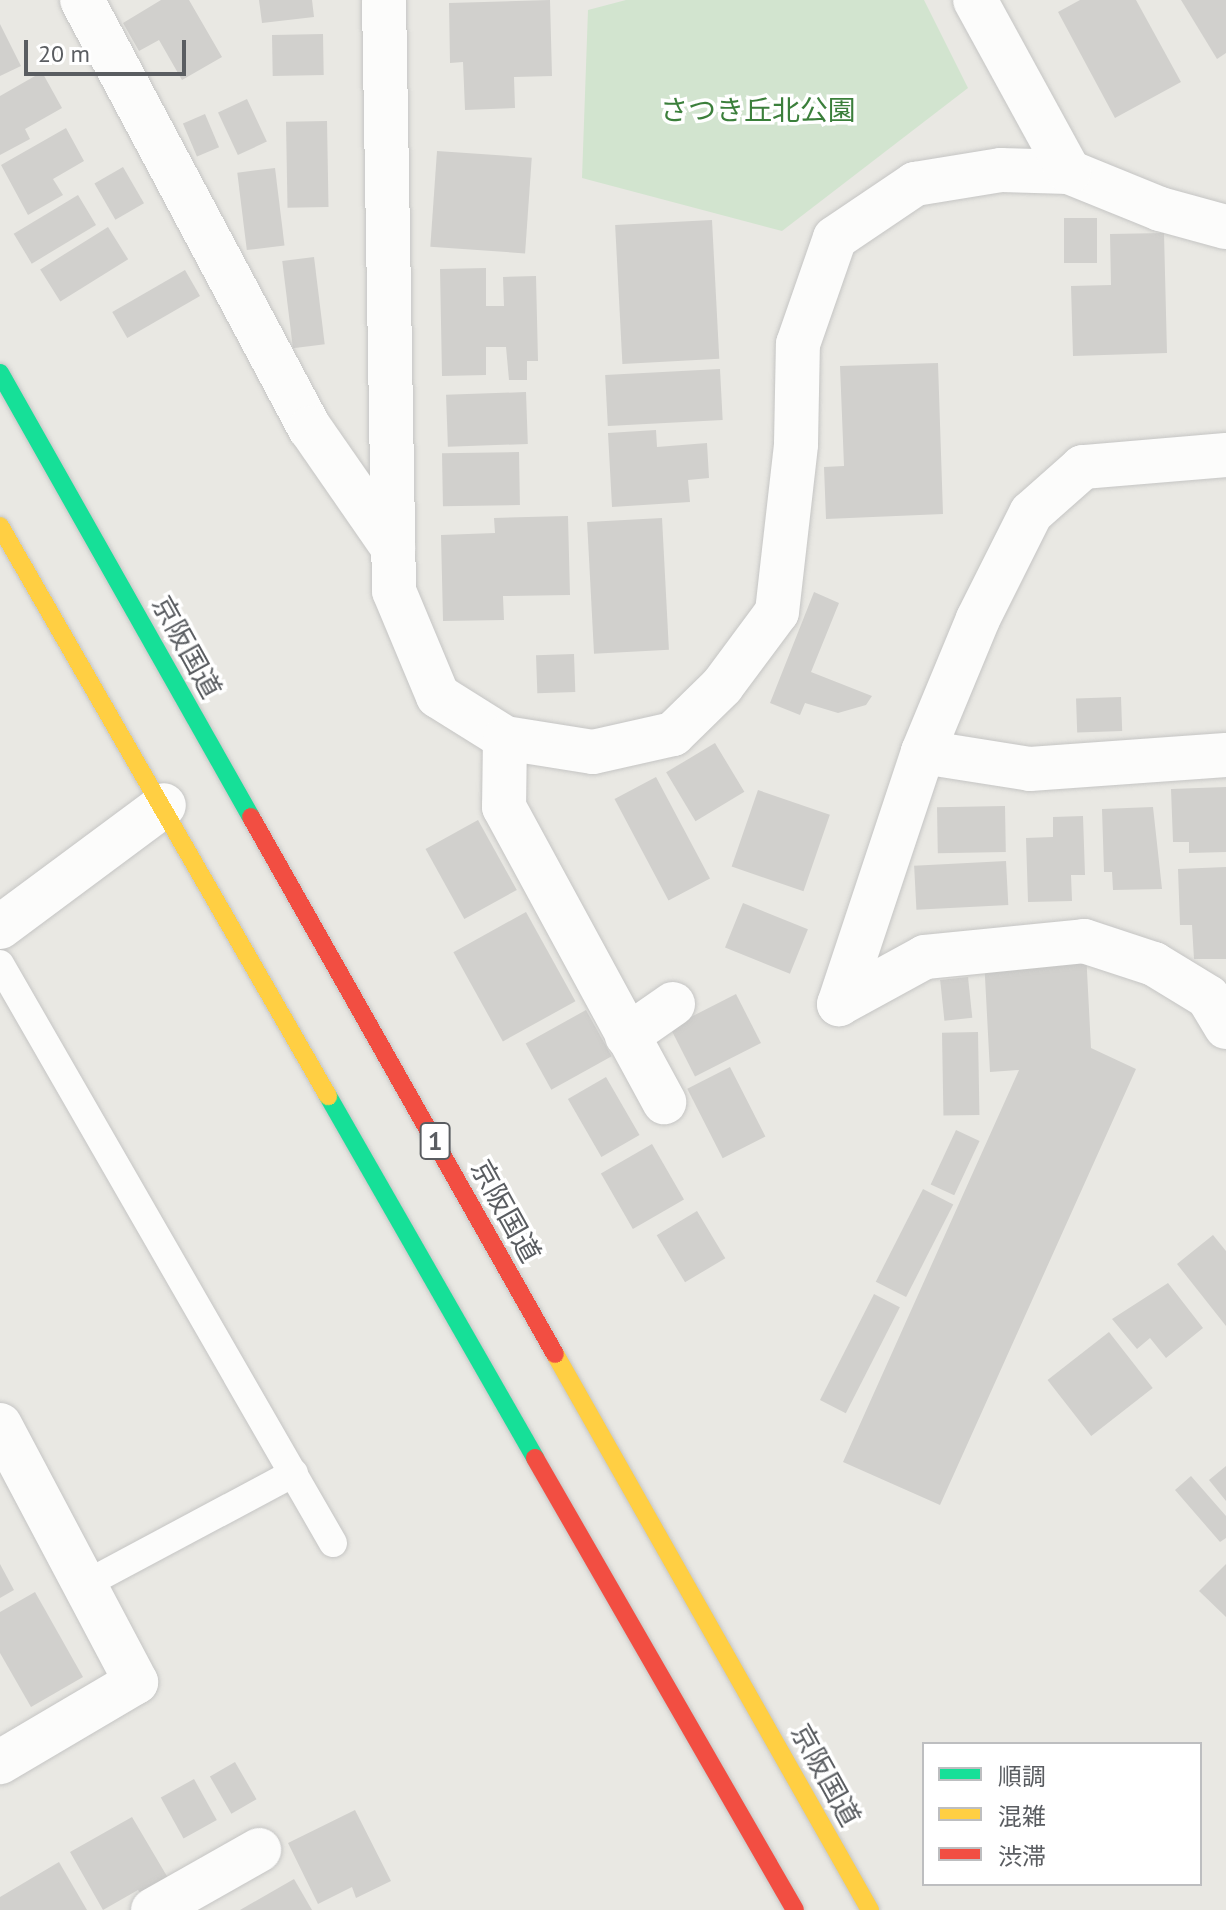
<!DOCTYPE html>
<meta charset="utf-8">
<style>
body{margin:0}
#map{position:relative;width:1226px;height:1910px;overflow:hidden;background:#e9e8e3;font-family:"PT Sans","Noto Sans JP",sans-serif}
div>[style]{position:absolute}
.green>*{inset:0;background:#d2e4cf}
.building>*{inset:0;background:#d1d0cd;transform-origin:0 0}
.roads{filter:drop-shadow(0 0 2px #c5c5c4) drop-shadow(0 0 2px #c5c5c4)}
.lane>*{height:28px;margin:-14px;padding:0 14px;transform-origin:14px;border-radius:14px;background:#fcfcfb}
.street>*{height:44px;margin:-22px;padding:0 22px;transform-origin:22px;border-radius:22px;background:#fcfcfb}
.fast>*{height:18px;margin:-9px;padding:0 9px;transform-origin:9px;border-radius:9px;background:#16e098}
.slow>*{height:18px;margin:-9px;padding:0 9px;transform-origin:9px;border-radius:9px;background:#ffcf43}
.jam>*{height:18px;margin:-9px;padding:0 9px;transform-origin:9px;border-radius:9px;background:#f24e42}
span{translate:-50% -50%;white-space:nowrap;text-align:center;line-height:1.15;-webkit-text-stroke:7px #fff;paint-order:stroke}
.shield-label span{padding:2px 6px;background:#fff;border:2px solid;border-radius:6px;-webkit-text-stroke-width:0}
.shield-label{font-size:26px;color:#5a5d61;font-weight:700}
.park-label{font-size:28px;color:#3b7f3b}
.street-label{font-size:28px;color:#5a5d61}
.legend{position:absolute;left:922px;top:1742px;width:280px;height:144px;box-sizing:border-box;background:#fff;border:2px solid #bdbec0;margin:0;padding:10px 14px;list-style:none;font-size:24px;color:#5a5d61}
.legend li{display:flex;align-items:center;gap:16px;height:40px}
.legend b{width:40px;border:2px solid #bdbec0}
.scale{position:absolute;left:24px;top:40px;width:162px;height:36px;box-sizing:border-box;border:4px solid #5a5d61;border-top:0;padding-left:10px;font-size:24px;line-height:28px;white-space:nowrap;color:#5a5d61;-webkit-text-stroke:6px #fff;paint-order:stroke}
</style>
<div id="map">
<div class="green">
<div style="clip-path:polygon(626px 0,924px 0,968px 88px,782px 231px,582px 178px,588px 10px)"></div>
</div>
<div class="building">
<div style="clip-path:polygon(161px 0,189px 0,222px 57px,182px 80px,159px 40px,139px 51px,123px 23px)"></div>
<div style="clip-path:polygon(259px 0,312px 0,314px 17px,262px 23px)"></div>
<div style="clip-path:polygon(550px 0,552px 76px,514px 77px,515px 108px,465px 110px,463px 62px,450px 63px,449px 3px)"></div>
<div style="clip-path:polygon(1080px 0,1136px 0,1181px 82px,1115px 118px,1058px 12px)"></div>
<div style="clip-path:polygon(1181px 0,1226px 0,1226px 53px,1217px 59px)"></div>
<div style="clip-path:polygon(0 24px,21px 66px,0 76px)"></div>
<div style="left:323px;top:34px;width:41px;height:51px;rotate:89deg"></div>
<div style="clip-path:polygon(42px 72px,62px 108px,25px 129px,30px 139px,0 155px,0 96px)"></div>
<div style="left:247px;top:99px;width:47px;height:32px;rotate:65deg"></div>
<div style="left:205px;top:114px;width:36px;height:24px;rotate:67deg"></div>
<div style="left:327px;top:121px;width:86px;height:41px;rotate:89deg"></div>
<div style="clip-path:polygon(66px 128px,84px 161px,53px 179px,63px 195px,28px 215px,1px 165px)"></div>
<div style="left:437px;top:151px;width:95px;height:96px;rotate:4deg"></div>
<div style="left:123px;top:167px;width:42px;height:33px;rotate:60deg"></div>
<div style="left:275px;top:168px;width:78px;height:38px;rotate:83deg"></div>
<div style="left:78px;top:195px;width:35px;height:75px;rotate:59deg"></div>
<div style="left:1064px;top:218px;width:33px;height:45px"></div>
<div style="left:712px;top:220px;width:139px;height:97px;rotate:87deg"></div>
<div style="left:108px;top:227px;width:38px;height:80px;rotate:58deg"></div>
<div style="clip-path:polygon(1164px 233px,1167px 353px,1073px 356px,1071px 286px,1111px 285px,1110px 234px)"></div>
<div style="left:314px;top:257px;width:88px;height:32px;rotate:83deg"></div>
<div style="clip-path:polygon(486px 268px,486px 306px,504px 306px,503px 277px,536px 276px,538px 361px,527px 361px,527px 380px,509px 380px,506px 347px,486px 347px,486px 375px,442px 376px,440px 269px)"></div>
<div style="left:185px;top:270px;width:30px;height:84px;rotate:60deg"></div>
<div style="clip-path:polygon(938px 363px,943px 514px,826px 519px,824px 467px,844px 466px,840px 366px)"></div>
<div style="left:720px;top:369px;width:51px;height:115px;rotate:87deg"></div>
<div style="left:526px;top:392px;width:52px;height:80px;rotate:88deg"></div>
<div style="clip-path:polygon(656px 430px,657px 447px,707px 443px,709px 478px,688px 480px,690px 502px,612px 507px,608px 433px)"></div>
<div style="left:519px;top:452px;width:53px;height:77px;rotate:89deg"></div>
<div style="clip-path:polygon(568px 516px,570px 595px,503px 596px,504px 620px,443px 621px,441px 535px,495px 533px,494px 518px)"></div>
<div style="left:662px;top:518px;width:132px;height:75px;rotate:87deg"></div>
<div style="clip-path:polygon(814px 592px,839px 603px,811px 672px,872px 696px,866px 705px,838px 713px,805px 703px,800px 715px,770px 703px)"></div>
<div style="left:574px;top:654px;width:38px;height:38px;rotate:88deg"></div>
<div style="left:1121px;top:697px;width:34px;height:45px;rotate:88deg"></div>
<div style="left:715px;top:743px;width:57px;height:57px;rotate:59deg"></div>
<div style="left:656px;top:777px;width:115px;height:47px;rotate:62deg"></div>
<div style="clip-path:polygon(1226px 787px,1226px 852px,1189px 853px,1189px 842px,1173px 842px,1171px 789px)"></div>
<div style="left:758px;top:790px;width:76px;height:81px;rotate:19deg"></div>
<div style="left:1005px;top:806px;width:46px;height:68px;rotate:89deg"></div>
<div style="clip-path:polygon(1153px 807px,1162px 889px,1113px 890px,1112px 872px,1104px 872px,1102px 809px)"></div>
<div style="clip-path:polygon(1083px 816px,1085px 875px,1071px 875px,1072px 901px,1028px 902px,1026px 838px,1053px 837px,1053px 817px)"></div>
<div style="left:478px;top:820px;width:80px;height:60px;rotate:61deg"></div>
<div style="left:1006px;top:861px;width:44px;height:92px;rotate:87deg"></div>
<div style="clip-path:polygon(1226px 867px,1226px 959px,1194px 959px,1192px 925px,1180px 925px,1178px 869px)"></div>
<div style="left:743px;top:903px;width:70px;height:48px;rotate:22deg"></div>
<div style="left:526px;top:912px;width:102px;height:83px;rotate:61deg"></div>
<div style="clip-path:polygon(1086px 952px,1091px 1048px,1136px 1069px,940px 1505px,843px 1462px,1019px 1070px,990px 1072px,984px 958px)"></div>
<div style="left:968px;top:977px;width:41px;height:28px;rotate:84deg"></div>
<div style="left:736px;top:994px;width:55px;height:74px;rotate:63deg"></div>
<div style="left:586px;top:1010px;width:53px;height:69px;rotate:61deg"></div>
<div style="left:978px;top:1032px;width:83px;height:36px;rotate:89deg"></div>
<div style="left:730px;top:1067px;width:78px;height:48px;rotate:63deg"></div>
<div style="left:606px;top:1077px;width:67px;height:44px;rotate:60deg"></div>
<div style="left:956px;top:1130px;width:26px;height:60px;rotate:25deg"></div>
<div style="left:652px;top:1144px;width:64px;height:59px;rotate:60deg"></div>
<div style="left:923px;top:1189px;width:34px;height:104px;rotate:27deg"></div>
<div style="left:697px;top:1211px;width:55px;height:47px;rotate:59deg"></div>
<div style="clip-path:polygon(1213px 1235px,1226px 1251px,1226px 1326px,1177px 1264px)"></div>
<div style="clip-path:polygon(1168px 1283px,1203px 1328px,1166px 1358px,1150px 1338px,1137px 1349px,1112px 1319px)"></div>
<div style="left:874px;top:1294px;width:29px;height:119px;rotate:27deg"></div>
<div style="left:1109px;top:1332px;width:71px;height:78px;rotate:52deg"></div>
<div style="clip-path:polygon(1226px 1466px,1226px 1501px,1209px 1480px)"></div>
<div style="clip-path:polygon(1191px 1476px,1226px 1516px,1226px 1538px,1220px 1542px,1175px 1490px)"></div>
<div style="clip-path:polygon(0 1564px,14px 1590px,0 1598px)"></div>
<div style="clip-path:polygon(1226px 1564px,1226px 1617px,1199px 1591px)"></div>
<div style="clip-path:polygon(35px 1592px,83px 1677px,31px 1707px,0 1653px,0 1612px)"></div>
<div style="left:235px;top:1762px;width:43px;height:29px;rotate:60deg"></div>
<div style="left:194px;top:1779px;width:47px;height:38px;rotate:61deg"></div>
<div style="clip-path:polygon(355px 1810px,391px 1881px,356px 1898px,352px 1887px,318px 1904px,288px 1843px)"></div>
<div style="clip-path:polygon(132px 1817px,171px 1883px,144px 1899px,138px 1890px,103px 1910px,70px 1852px)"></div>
<div style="clip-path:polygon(59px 1862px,87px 1910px,0 1910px,0 1897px)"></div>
<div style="clip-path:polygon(294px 1879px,312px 1910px,240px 1910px)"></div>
</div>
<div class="roads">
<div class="lane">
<div style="left:0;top:964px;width:668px;rotate:60.1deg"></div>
<div style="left:84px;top:1585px;width:238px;rotate:-28.1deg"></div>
</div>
<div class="street">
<div style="left:82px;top:0;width:485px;rotate:62deg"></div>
<div style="left:310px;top:428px;width:146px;rotate:55.3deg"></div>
<div style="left:384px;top:0;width:591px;rotate:89.03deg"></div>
<div style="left:394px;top:591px;width:114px;rotate:67.3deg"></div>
<div style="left:438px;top:696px;width:79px;rotate:32.1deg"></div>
<div style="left:505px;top:738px;width:89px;rotate:9deg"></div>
<div style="left:593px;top:752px;width:82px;rotate:-12.7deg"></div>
<div style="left:673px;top:734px;width:69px;rotate:-44.4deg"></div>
<div style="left:722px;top:686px;width:92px;rotate:-53.4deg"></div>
<div style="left:777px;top:612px;width:169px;rotate:-83.5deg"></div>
<div style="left:796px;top:444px;width:100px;rotate:-88.9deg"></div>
<div style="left:798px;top:344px;width:112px;rotate:-70.8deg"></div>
<div style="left:835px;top:238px;width:97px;rotate:-34deg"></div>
<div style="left:915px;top:184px;width:87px;rotate:-9.2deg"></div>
<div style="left:1001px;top:170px;width:68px;rotate:1.7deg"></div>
<div style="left:1069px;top:172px;width:98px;rotate:22.1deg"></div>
<div style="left:1160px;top:209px;width:68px;rotate:15.3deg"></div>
<div style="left:975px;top:0;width:196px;rotate:61.3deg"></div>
<div style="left:1226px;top:455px;width:144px;rotate:175.2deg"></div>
<div style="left:1083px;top:467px;width:69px;rotate:138.5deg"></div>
<div style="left:1031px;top:513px;width:119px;rotate:116.6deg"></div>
<div style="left:978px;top:619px;width:144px;rotate:112.5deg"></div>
<div style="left:923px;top:752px;width:266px;rotate:108.4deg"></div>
<div style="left:839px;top:1004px;width:98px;rotate:-28.7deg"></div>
<div style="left:925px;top:957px;width:160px;rotate:-5.7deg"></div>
<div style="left:1084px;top:941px;width:74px;rotate:18.2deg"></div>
<div style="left:1154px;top:964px;width:63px;rotate:31.4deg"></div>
<div style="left:1208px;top:997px;width:35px;rotate:59deg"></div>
<div style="left:505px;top:738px;width:69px;rotate:90.8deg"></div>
<div style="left:504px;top:807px;width:336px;rotate:61.5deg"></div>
<div style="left:923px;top:752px;width:108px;rotate:9deg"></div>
<div style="left:1030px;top:769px;width:196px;rotate:-4.1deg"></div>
<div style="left:0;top:927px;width:204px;rotate:-36.6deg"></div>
<div style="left:627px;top:1036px;width:56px;rotate:-34.8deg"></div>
<div style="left:0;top:1425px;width:291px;rotate:62.1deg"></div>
<div style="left:136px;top:1682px;width:158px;rotate:149.5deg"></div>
<div style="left:153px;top:1910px;width:122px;rotate:-29.5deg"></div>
</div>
<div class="fast">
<div style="left:0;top:373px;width:510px;rotate:60.52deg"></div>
<div style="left:328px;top:1096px;width:417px;rotate:60.2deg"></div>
</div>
<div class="slow">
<div style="left:0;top:526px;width:658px;rotate:60.08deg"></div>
<div style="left:555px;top:1354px;width:639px;rotate:60.47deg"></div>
</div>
<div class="jam">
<div style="left:251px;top:817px;width:617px;rotate:60.49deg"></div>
<div style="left:535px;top:1458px;width:521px;rotate:60.09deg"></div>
</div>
</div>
<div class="shield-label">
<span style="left:435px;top:1141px">1</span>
</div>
<div class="park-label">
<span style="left:758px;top:110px">さつき丘北公園</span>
</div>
<div class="street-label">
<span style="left:187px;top:647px;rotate:61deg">京阪国道</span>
<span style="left:506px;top:1211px;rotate:61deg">京阪国道</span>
<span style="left:826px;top:1775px;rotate:61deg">京阪国道</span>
</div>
<ul class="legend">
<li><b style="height:10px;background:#16e098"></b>順調</li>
<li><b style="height:10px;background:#ffcf43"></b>混雑</li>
<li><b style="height:10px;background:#f24e42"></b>渋滞</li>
</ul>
<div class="scale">20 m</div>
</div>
